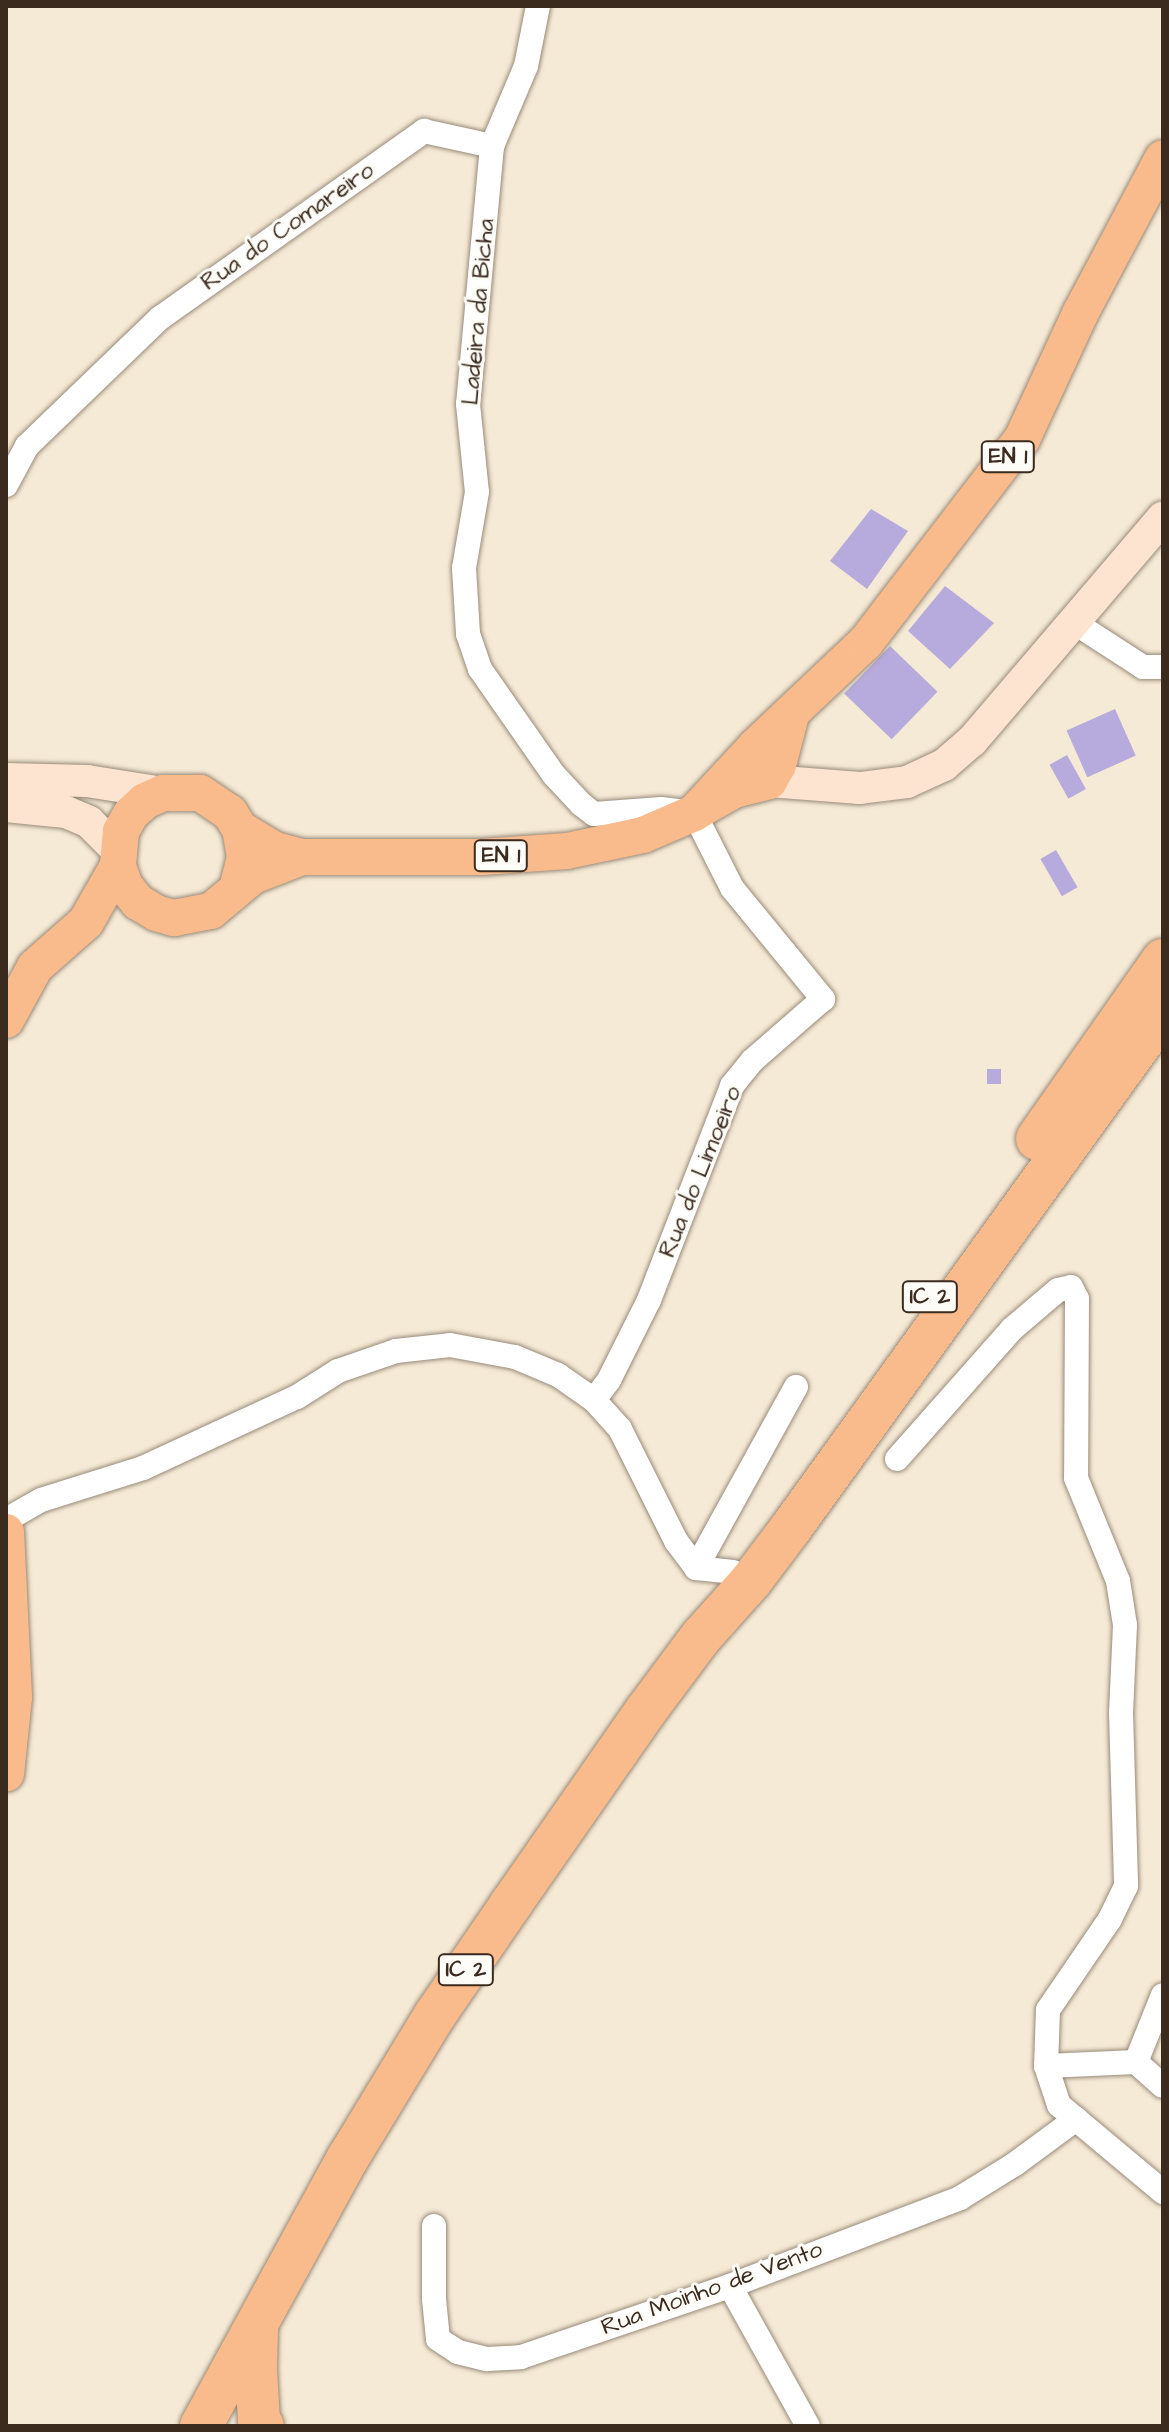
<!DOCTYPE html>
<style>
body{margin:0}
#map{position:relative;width:1169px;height:2432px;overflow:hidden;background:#f5ead5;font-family:"Architects Daughter",sans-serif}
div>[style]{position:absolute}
.building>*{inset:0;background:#b7aadc;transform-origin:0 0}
.roads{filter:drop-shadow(0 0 2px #988a7a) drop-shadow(0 0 2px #988a7a)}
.street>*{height:24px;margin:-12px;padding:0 12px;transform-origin:12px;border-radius:12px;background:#fff}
.secondary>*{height:32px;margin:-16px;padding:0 16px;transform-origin:16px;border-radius:16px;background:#fde4d1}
.primary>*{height:36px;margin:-18px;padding:0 18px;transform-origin:18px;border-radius:18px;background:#fabb8c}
.highway>*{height:42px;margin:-21px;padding:0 21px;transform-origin:21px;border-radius:21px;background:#fabb8c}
span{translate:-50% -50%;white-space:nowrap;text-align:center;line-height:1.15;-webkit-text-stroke:6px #fdfcf7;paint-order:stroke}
.shield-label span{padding:2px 6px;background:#fdfcf7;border:2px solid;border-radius:6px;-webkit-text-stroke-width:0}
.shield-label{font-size:22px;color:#3b2a1e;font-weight:700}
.street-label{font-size:24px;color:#3b2a1e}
.frame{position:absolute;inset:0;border:8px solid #3b2a1e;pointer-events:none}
</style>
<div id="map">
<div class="building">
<div style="clip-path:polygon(871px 509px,908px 531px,867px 589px,830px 561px)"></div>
<div style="clip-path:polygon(945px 586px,994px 623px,950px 669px,908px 631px)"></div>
<div style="left:890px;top:646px;width:66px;height:66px;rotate:44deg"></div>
<div style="left:1115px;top:709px;width:51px;height:53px;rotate:66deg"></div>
<div style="left:1067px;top:755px;width:39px;height:20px;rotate:61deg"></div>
<div style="left:1056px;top:850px;width:43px;height:18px;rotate:60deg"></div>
<div style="left:987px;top:1069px;width:14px;height:15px"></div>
</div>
<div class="roads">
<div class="street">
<div style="left:538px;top:6px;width:61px;rotate:101.3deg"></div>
<div style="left:526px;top:66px;width:87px;rotate:113deg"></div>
<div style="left:492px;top:146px;width:259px;rotate:95.3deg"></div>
<div style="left:468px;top:404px;width:88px;rotate:84.2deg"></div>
<div style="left:477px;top:492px;width:77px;rotate:99.7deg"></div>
<div style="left:464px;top:568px;width:66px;rotate:86.5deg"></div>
<div style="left:468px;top:634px;width:37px;rotate:71deg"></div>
<div style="left:480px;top:669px;width:129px;rotate:55.1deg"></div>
<div style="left:554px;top:775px;width:40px;rotate:47deg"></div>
<div style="left:581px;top:804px;width:16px;rotate:38deg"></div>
<div style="left:594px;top:814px;width:67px;rotate:-4.3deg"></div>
<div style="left:661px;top:809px;width:33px;rotate:7deg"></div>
<div style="left:694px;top:813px;width:84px;rotate:63.1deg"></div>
<div style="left:732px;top:888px;width:144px;rotate:50.7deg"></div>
<div style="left:823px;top:999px;width:94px;rotate:138.9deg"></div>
<div style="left:752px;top:1061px;width:32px;rotate:129deg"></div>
<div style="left:732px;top:1086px;width:230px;rotate:111.2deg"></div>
<div style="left:649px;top:1300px;width:89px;rotate:116.6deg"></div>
<div style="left:609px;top:1380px;width:25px;rotate:127deg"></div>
<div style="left:6px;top:485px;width:44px;rotate:-61.7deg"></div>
<div style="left:27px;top:446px;width:185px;rotate:-43.9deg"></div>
<div style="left:160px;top:318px;width:324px;rotate:-35.3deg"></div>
<div style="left:424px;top:131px;width:70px;rotate:12.4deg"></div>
<div style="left:1075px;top:623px;width:81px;rotate:32.9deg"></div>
<div style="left:1143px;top:667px;width:20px"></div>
<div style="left:897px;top:1459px;width:174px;rotate:-48.5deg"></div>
<div style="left:1012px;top:1329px;width:60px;rotate:-40.3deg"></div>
<div style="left:1058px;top:1290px;width:13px;rotate:-13deg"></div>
<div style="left:1071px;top:1287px;width:13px;rotate:63deg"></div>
<div style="left:1077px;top:1299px;width:179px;rotate:90.3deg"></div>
<div style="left:1076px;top:1478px;width:111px;rotate:67.8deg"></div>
<div style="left:1118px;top:1581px;width:45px;rotate:81deg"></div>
<div style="left:1125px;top:1625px;width:88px;rotate:92.6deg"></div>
<div style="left:1121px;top:1713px;width:173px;rotate:88.3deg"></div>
<div style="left:1126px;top:1886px;width:37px;rotate:116deg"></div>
<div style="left:1110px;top:1919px;width:110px;rotate:124.3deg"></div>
<div style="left:1048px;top:2010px;width:56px;rotate:92deg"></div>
<div style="left:1046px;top:2066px;width:41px;rotate:71.6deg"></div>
<div style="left:1059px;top:2105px;width:136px;rotate:39.9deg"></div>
<div style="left:6px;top:1520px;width:40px;rotate:-29.7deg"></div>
<div style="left:41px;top:1500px;width:107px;rotate:-17.4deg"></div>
<div style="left:143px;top:1468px;width:170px;rotate:-24.8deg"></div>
<div style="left:297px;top:1397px;width:49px;rotate:-32.4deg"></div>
<div style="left:338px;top:1371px;width:61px;rotate:-19deg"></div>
<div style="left:396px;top:1351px;width:54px;rotate:-6.3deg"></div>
<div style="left:450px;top:1345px;width:66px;rotate:10.5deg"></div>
<div style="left:515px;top:1357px;width:47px;rotate:22.7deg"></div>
<div style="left:558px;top:1375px;width:44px;rotate:34.8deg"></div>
<div style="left:594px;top:1400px;width:39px;rotate:48deg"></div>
<div style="left:620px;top:1429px;width:125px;rotate:63.4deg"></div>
<div style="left:676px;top:1541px;width:34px;rotate:53deg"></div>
<div style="left:696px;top:1568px;width:37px;rotate:6deg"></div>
<div style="left:696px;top:1568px;width:207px;rotate:-61.1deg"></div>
<div style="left:1136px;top:2062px;width:72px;rotate:-68.1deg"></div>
<div style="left:1046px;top:2066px;width:90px;rotate:-2.5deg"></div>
<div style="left:1136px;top:2062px;width:36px;rotate:42deg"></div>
<div style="left:434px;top:2226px;width:73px;rotate:90deg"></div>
<div style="left:434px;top:2299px;width:40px;rotate:84.3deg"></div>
<div style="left:438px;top:2339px;width:24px;rotate:33deg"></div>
<div style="left:458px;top:2352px;width:30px;rotate:14deg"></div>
<div style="left:487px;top:2359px;width:34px;rotate:-3deg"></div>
<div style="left:521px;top:2357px;width:221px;rotate:-18.8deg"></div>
<div style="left:730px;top:2286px;width:246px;rotate:-20.9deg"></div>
<div style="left:960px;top:2198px;width:65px;rotate:-31.7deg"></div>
<div style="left:1015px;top:2164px;width:76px;rotate:-36.4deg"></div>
<div style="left:730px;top:2286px;width:160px;rotate:60.9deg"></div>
</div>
<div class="secondary">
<div style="left:758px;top:761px;width:23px;rotate:61deg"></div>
<div style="left:769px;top:781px;width:91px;rotate:4.4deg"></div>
<div style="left:860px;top:788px;width:47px;rotate:-7.3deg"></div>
<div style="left:907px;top:782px;width:41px;rotate:-24.7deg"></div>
<div style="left:944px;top:765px;width:37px;rotate:-41deg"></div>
<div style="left:972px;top:741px;width:294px;rotate:-49.5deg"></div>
<div style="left:6px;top:779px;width:81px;rotate:1.4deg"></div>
<div style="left:87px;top:781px;width:77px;rotate:9deg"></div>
<div style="left:6px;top:806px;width:60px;rotate:5.7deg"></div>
<div style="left:66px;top:812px;width:25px;rotate:23deg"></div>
<div style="left:89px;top:822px;width:40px;rotate:45deg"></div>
</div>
<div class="primary">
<div style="left:694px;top:813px;width:91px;rotate:-47.2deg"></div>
<div style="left:756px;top:746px;width:151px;rotate:-43.4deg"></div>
<div style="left:866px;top:642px;width:256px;rotate:-52.5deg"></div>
<div style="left:1022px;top:439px;width:140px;rotate:-65.1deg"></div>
<div style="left:1081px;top:312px;width:174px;rotate:-62deg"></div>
<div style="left:240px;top:829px;width:41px;rotate:31deg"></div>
<div style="left:275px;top:850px;width:28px;rotate:15deg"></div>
<div style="left:302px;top:857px;width:180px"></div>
<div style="left:482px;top:857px;width:85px;rotate:-4deg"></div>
<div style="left:567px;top:851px;width:78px;rotate:-11.9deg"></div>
<div style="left:643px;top:835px;width:56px;rotate:-23.3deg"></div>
<div style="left:694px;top:813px;width:46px;rotate:-29.9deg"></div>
<div style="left:734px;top:790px;width:36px;rotate:-14deg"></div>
<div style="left:769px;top:781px;width:18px;rotate:-61deg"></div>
<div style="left:778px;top:765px;width:52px;rotate:-75.4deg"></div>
<div style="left:238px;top:885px;width:29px;rotate:-76deg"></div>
<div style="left:245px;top:857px;width:28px;rotate:-100deg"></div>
<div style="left:240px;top:829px;width:19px;rotate:-122deg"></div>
<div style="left:230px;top:813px;width:36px;rotate:-146deg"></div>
<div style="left:200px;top:793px;width:37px;rotate:180deg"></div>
<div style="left:163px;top:793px;width:20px;rotate:156deg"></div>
<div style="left:145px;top:801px;width:19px;rotate:137deg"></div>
<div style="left:131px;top:814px;width:20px;rotate:120deg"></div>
<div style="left:121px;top:831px;width:35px;rotate:95deg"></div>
<div style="left:118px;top:866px;width:21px;rotate:71deg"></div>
<div style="left:125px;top:886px;width:21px;rotate:51deg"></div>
<div style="left:138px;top:902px;width:21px;rotate:31deg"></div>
<div style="left:156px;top:913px;width:19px;rotate:16deg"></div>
<div style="left:174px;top:918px;width:38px;rotate:-11deg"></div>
<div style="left:211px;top:911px;width:55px;rotate:-39.8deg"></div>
<div style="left:253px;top:876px;width:53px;rotate:-21.2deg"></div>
<div style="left:6px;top:1020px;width:60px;rotate:-61.3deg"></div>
<div style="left:35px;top:967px;width:68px;rotate:-41.4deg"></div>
<div style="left:86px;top:922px;width:64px;rotate:-60.3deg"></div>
<div style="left:6px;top:1532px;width:165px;rotate:87.2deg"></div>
<div style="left:14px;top:1697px;width:77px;rotate:95.9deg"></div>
</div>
<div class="highway">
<div style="left:1037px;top:1139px;width:219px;rotate:-54.9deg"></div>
<div style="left:257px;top:2329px;width:41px;rotate:91.4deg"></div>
<div style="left:256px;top:2370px;width:51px;rotate:86.6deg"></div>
<div style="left:259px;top:2421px;width:6px;rotate:51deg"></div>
<div style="left:201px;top:2426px;width:306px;rotate:-61.3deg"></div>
<div style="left:348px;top:2158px;width:167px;rotate:-58.7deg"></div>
<div style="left:435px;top:2015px;width:135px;rotate:-55.6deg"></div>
<div style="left:511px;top:1904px;width:234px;rotate:-55.1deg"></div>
<div style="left:645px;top:1712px;width:94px;rotate:-53.3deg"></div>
<div style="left:701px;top:1637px;width:75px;rotate:-48.2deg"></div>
<div style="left:751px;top:1581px;width:66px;rotate:-53deg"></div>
<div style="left:791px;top:1528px;width:635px;rotate:-54.16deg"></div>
</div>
</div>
<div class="shield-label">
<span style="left:1008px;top:457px">EN 1</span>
<span style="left:501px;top:856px">EN 1</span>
<span style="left:930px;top:1297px">IC 2</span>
<span style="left:466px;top:1970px">IC 2</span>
</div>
<div class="street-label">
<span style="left:288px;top:227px;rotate:-35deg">Rua do Comareiro</span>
<span style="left:479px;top:312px;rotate:-85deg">Ladeira da Bicha</span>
<span style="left:701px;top:1172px;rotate:-68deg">Rua do Limoeiro</span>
<span style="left:712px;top:2289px;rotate:-20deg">Rua Moinho de Vento</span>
</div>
<div class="frame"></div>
</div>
